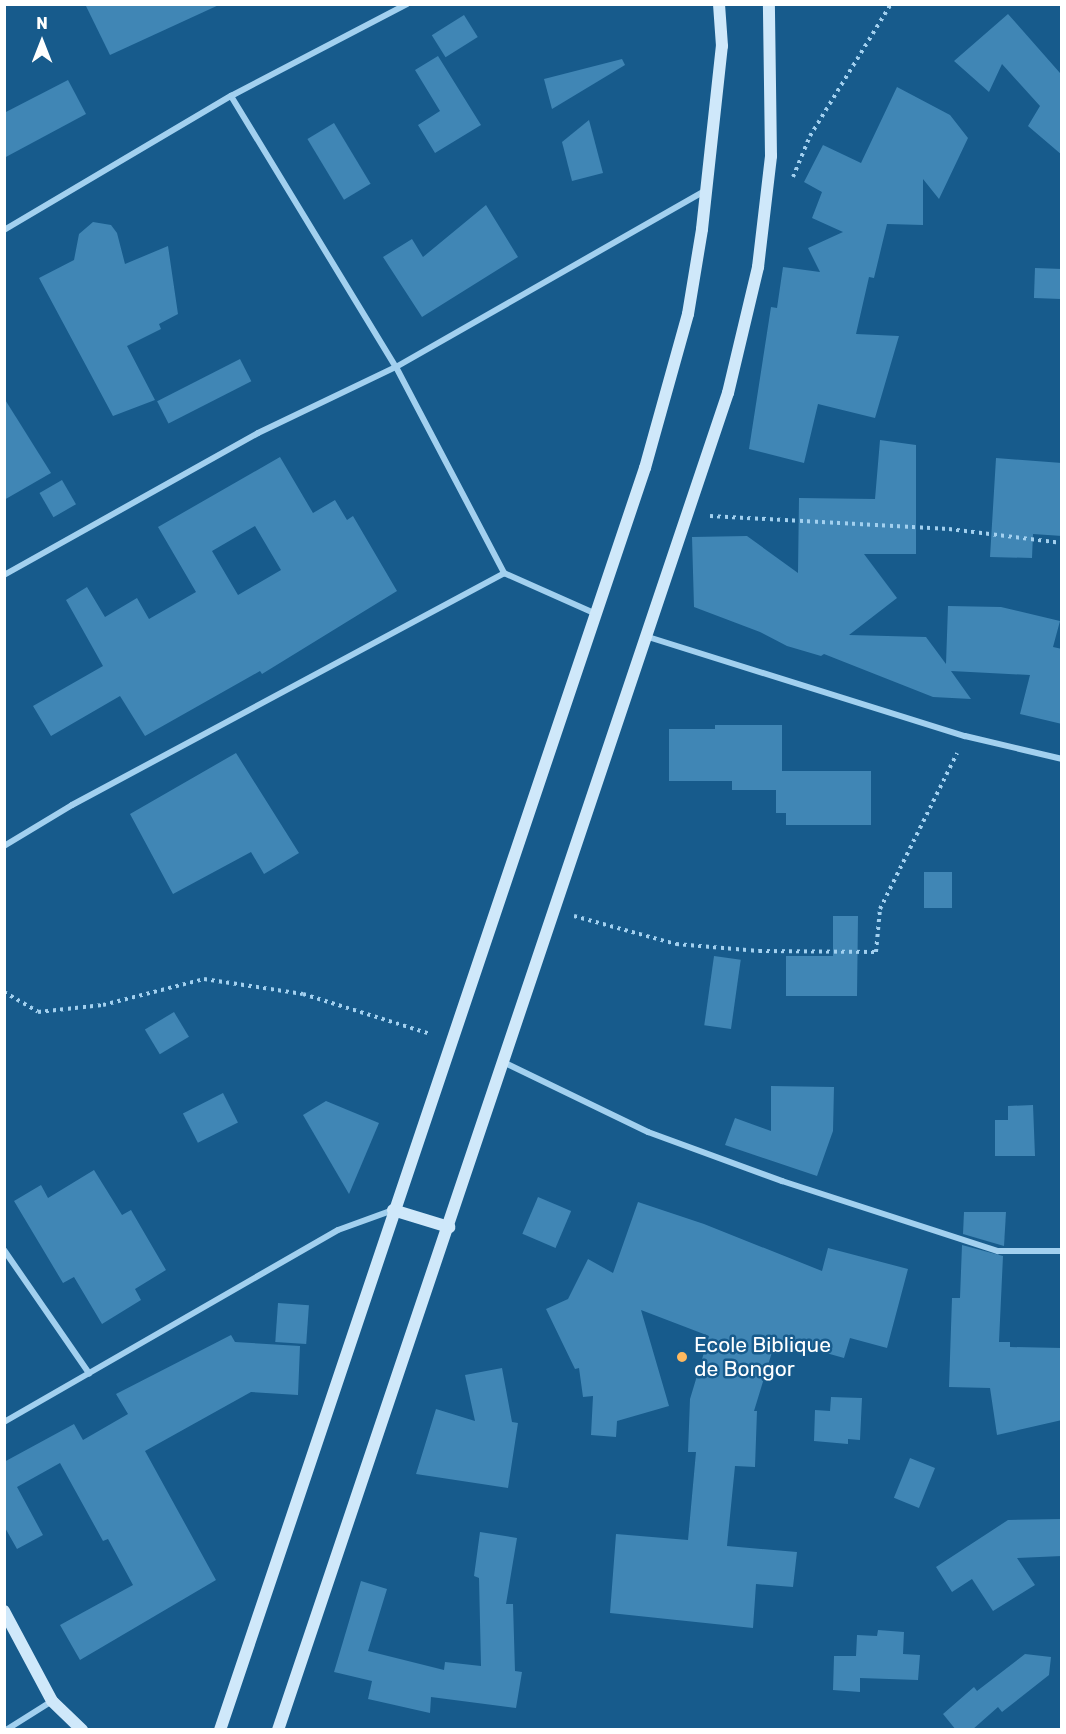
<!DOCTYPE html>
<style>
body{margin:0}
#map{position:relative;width:1066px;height:1734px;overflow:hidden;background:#175b8c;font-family:Rubik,sans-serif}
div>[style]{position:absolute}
.building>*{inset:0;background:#4086b5;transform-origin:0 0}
.path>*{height:4px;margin-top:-2px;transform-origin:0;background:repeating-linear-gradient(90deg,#a2d0ef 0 3px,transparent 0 7.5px)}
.street>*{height:6px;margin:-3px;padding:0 3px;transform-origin:3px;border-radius:3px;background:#a2d0ef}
.secondary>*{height:12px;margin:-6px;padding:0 6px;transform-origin:6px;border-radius:6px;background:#cfe8fa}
.dots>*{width:16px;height:16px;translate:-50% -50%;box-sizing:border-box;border:3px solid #175b8c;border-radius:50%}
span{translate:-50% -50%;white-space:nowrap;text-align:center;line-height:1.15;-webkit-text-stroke:5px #175b8c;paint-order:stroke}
.poi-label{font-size:21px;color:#fff}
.left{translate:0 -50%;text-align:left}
.frame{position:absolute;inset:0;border:6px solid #fff;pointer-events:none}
.north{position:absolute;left:12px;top:12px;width:60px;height:60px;-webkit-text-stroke:4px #175b8c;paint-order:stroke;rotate:0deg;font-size:16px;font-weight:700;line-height:24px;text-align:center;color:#fff}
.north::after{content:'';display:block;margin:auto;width:21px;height:27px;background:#fff;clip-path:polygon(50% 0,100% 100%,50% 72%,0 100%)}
</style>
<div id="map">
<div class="building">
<div style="clip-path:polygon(85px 4px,221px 4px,110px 55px)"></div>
<div style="clip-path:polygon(1008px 14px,1060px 73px,1062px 70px,1062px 155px,1028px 126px,1040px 106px,1002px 64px,989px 92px,954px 61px)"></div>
<div style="left:464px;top:15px;width:26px;height:38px;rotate:58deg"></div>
<div style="clip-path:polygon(438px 56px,481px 125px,435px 153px,418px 125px,440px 111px,415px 70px)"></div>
<div style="clip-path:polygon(622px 59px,625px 65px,552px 109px,544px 79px)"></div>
<div style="clip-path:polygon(68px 80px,86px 114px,4px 158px,4px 113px)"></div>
<div style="clip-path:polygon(897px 87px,950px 115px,968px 138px,939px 199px,923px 179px,923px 225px,887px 224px,874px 278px,869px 277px,856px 334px,899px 336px,875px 418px,818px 404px,804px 463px,749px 449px,771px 307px,777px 308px,783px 267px,820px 272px,808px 248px,843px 232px,812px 218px,822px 192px,804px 182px,823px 145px,861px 163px)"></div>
<div style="clip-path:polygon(589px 120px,603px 173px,572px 181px,562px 142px)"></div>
<div style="left:334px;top:123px;width:71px;height:31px;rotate:59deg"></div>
<div style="clip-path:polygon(486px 205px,518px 257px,422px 317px,383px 257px,412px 239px,423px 257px)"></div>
<div style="clip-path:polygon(93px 222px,111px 225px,117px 233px,125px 264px,168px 246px,178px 314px,159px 324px,161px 329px,127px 346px,155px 400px,113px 416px,39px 278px,74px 260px,79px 234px)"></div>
<div style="left:1035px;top:268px;width:27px;height:30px;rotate:2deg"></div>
<div style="left:240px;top:359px;width:25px;height:93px;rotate:63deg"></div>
<div style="clip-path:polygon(4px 398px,51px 473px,4px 500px)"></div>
<div style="clip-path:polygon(880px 440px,916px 445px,916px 554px,864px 554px,897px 598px,849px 635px,926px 637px,946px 664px,948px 606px,1001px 607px,1060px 621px,1053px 647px,1062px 649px,1062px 724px,1020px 714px,1030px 675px,951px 671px,971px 699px,933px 697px,824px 654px,821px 656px,787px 646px,760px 632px,694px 607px,692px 537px,747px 536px,798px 573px,799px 498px,875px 499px)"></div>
<div style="clip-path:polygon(evenodd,280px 457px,313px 513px,335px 500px,347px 520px,353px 516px,397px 591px,262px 674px,260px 671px,145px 736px,120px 696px,51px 736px,33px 706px,103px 666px,66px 600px,87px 587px,105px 617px,137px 598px,149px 619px,196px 592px,158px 527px,280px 457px,255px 526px,281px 570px,238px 595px,212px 551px,255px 526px)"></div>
<div style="clip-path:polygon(996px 458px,1062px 463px,1062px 536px,1033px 534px,1032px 558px,990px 557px)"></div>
<div style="left:62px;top:480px;width:28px;height:26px;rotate:60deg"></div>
<div style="clip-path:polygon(715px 725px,782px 725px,782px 771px,871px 771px,871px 825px,786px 825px,786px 813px,776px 813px,776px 790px,732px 790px,732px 781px,669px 781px,669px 729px,715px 729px)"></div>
<div style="clip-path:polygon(236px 753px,299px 853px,264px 874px,251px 852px,173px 894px,130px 814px)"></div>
<div style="left:924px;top:872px;width:28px;height:36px"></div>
<div style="clip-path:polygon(833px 916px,858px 916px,857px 996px,786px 996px,786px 956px,833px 956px)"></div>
<div style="left:714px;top:956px;width:27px;height:70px;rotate:8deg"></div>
<div style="left:174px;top:1012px;width:29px;height:34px;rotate:59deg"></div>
<div style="clip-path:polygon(771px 1086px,834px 1087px,833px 1131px,817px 1176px,725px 1145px,735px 1118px,771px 1131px)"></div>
<div style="left:223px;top:1093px;width:33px;height:45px;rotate:63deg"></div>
<div style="clip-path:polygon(326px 1101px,379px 1123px,349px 1194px,303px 1115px)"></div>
<div style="clip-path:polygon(1033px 1105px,1035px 1156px,995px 1156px,995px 1120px,1008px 1120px,1008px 1106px)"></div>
<div style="clip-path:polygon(94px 1170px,122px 1215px,131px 1210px,166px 1270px,135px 1289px,141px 1300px,102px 1324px,74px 1277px,63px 1283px,14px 1201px,41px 1185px,48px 1198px)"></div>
<div style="left:538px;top:1197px;width:36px;height:40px;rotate:23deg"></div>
<div style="clip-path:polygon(638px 1202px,704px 1224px,822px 1271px,828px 1248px,908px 1269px,887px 1348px,850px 1338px,844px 1358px,776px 1339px,754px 1411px,757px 1411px,755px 1467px,735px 1466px,727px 1546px,797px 1552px,793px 1587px,756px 1584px,753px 1628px,610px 1613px,616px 1534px,688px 1540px,696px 1452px,688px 1452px,690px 1399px,709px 1336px,641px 1310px,669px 1406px,617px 1421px,616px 1437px,591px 1435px,593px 1396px,583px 1397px,579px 1368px,575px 1369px,546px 1309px,568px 1299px,588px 1259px,613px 1273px)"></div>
<div style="clip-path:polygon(964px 1212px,1006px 1212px,1004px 1246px,963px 1234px)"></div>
<div style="clip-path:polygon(962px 1245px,1003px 1256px,999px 1342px,1010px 1342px,1010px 1347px,1062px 1348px,1062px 1420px,997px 1435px,990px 1388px,949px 1387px,952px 1298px,960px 1298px)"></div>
<div style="left:278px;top:1303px;width:31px;height:39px;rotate:4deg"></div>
<div style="clip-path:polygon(231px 1335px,235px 1342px,300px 1346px,298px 1395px,251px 1392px,145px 1451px,216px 1580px,80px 1660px,60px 1625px,133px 1585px,108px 1539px,103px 1541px,60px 1463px,17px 1487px,43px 1535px,17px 1549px,4px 1526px,4px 1462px,74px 1424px,83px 1440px,128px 1414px,116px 1394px)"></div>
<div style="clip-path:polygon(502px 1368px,512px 1422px,518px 1423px,508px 1488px,416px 1474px,436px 1409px,475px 1421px,465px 1375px)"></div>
<div style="clip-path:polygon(831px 1397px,862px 1398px,860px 1440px,848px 1439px,848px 1444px,814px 1441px,815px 1410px,830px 1411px)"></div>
<div style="left:910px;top:1458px;width:27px;height:43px;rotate:22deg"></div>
<div style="clip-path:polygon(1062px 1519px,1062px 1556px,1017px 1558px,1035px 1585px,993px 1611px,972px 1579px,952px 1592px,936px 1567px,1008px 1520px)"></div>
<div style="clip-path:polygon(480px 1532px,517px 1538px,506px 1604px,513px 1604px,515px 1671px,522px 1672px,516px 1708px,431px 1697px,430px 1713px,368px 1699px,372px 1681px,334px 1672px,361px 1581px,387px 1589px,368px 1651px,444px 1670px,445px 1662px,481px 1666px,479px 1578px,474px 1576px)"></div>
<div style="clip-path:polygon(878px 1630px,904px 1632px,903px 1654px,920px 1655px,918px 1680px,860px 1678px,860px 1692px,833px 1690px,834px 1656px,856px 1656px,857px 1635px,877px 1636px)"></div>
<div style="clip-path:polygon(1025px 1654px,1051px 1657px,1049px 1675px,1002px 1712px,998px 1707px,972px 1730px,956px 1730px,943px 1714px,974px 1687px,977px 1691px)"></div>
</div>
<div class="path">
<div style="left:793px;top:177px;width:44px;rotate:-67.5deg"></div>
<div style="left:810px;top:136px;width:155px;rotate:-58.5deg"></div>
<div style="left:710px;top:516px;width:239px;rotate:3.1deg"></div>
<div style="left:949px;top:529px;width:114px;rotate:7.1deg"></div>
<div style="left:574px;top:916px;width:106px;rotate:15.4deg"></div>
<div style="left:676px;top:944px;width:83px;rotate:4.8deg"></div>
<div style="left:759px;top:951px;width:117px;rotate:0.5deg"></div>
<div style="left:876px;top:952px;width:43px;rotate:-84.7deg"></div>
<div style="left:880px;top:909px;width:174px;rotate:-63.7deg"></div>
<div style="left:4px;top:992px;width:39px;rotate:30deg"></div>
<div style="left:38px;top:1012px;width:65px;rotate:-6.1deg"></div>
<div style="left:103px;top:1005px;width:104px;rotate:-14.4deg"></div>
<div style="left:204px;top:979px;width:100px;rotate:8.6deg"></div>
<div style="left:303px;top:994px;width:134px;rotate:17.4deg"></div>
</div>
<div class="street">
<div style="left:231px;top:96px;width:317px;rotate:58.7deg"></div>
<div style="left:396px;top:367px;width:233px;rotate:62.3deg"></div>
<div style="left:504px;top:573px;width:101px;rotate:24deg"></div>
<div style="left:4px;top:230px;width:264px;rotate:-30.6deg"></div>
<div style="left:231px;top:96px;width:199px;rotate:-27.6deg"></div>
<div style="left:4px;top:575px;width:291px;rotate:-29.2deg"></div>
<div style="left:258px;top:433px;width:153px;rotate:-25.6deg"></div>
<div style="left:396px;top:367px;width:357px;rotate:-29.7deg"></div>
<div style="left:645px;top:636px;width:335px;rotate:17.4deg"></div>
<div style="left:965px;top:736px;width:100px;rotate:13.3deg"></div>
<div style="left:4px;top:846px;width:79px;rotate:-31.1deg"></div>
<div style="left:72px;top:805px;width:490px;rotate:-28.2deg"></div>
<div style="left:503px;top:1062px;width:161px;rotate:25.8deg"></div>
<div style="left:648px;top:1132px;width:143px;rotate:20.1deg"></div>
<div style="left:782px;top:1181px;width:227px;rotate:18deg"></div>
<div style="left:998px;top:1251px;width:64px"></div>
<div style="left:4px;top:1250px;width:150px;rotate:55.4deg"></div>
<div style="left:4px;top:1422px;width:385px;rotate:-29.9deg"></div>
<div style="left:338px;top:1230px;width:59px;rotate:-20deg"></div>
<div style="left:6px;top:1730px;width:54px;rotate:-32.2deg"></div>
</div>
<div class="secondary">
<div style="left:393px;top:1210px;width:59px;rotate:16.9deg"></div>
<div style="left:4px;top:1611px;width:102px;rotate:61.9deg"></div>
<div style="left:52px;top:1701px;width:42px;rotate:44deg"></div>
<div style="left:220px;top:1730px;width:1332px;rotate:-71.39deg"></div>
<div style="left:645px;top:468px;width:160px;rotate:-74.4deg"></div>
<div style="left:688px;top:314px;width:86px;rotate:-80.6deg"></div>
<div style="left:702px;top:229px;width:184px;rotate:-83.8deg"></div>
<div style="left:722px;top:46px;width:42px;rotate:-94.1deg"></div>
<div style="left:278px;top:1730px;width:1411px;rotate:-71.4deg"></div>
<div style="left:728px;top:393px;width:130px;rotate:-76.6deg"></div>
<div style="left:758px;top:267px;width:112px;rotate:-83.3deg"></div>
<div style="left:771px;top:156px;width:152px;rotate:-90.8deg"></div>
</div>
<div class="dots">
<div style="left:682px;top:1357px;background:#ffb95f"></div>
</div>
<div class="poi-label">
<span class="left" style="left:694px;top:1357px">Ecole Biblique<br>de Bongor</span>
</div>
<div class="frame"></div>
<div class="north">N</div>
</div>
